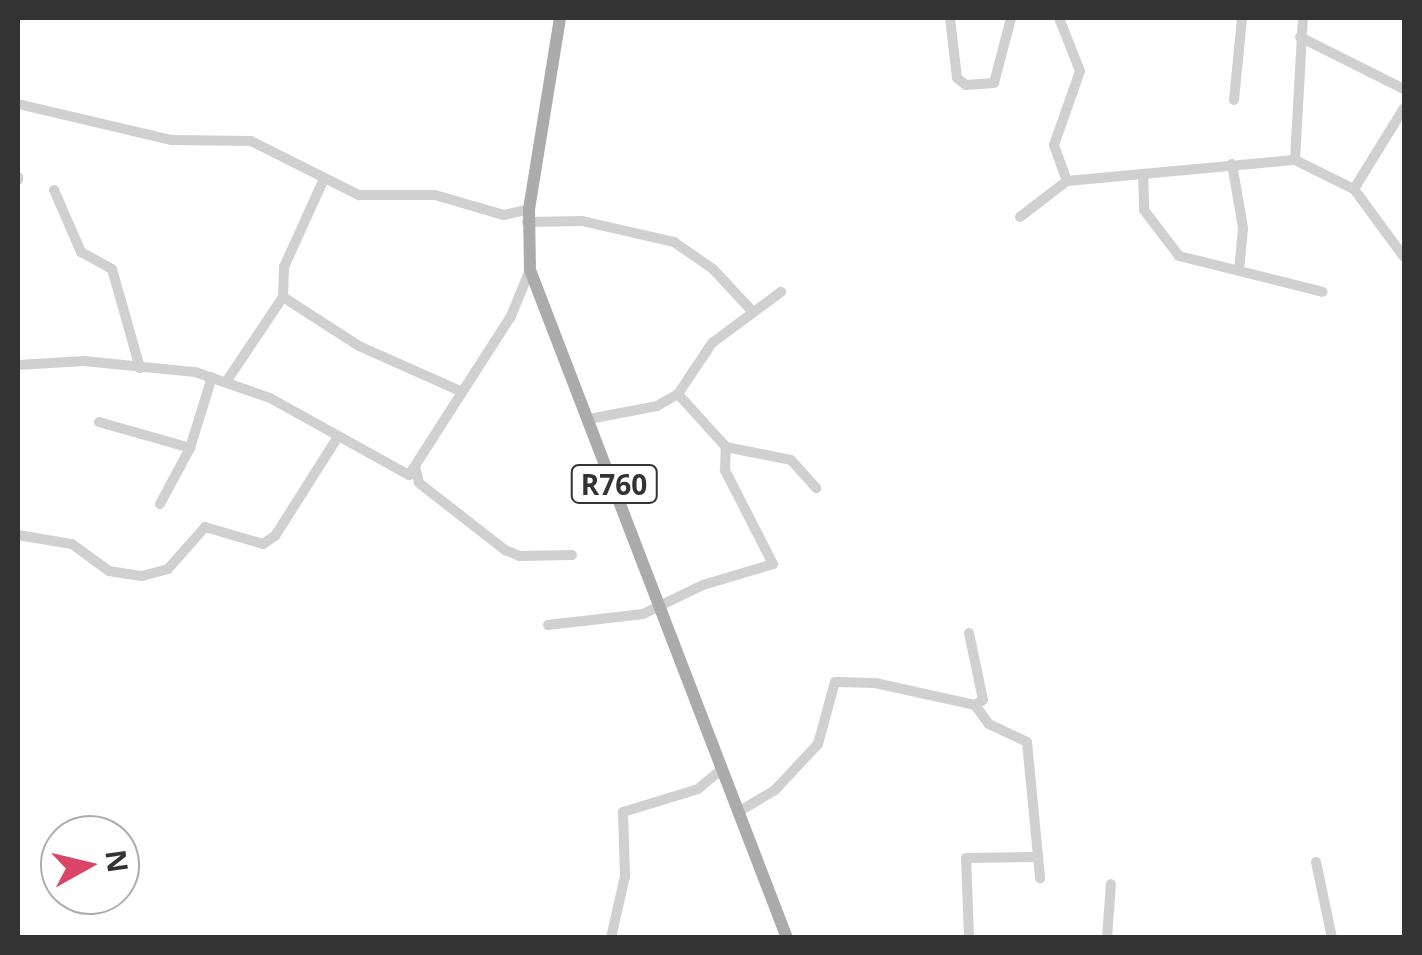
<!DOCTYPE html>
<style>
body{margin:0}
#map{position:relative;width:1422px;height:955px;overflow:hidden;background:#fff;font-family:"Open Sans",sans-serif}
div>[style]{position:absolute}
.minor>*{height:10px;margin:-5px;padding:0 5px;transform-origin:5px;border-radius:5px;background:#d0d0d0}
.major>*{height:12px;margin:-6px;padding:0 6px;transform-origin:6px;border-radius:6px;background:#ababab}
span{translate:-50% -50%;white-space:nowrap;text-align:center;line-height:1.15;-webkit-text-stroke:10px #fff;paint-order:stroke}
.shield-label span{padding:2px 8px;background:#fff;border:2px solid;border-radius:8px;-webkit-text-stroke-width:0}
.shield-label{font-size:28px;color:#333;font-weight:700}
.frame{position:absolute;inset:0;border:20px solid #333;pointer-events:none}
.north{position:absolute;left:40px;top:815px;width:100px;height:100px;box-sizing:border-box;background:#fff;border:2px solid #adadad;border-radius:50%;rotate:82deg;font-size:28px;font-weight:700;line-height:40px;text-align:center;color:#333}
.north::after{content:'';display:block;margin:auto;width:35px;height:45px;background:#da4567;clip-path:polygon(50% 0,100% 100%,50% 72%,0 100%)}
</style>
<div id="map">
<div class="minor">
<div style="left:950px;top:18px;width:60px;rotate:83.3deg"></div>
<div style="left:957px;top:78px;width:11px;rotate:38deg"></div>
<div style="left:966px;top:85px;width:28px;rotate:-4deg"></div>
<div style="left:994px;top:83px;width:67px;rotate:-75.3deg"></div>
<div style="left:1300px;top:37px;width:116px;rotate:26.6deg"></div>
<div style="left:1234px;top:100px;width:82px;rotate:-84.4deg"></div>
<div style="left:18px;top:104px;width:158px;rotate:13.2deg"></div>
<div style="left:172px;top:140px;width:79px;rotate:0.7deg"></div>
<div style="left:251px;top:141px;width:121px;rotate:26.6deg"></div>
<div style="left:359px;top:195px;width:76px"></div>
<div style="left:435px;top:195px;width:72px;rotate:16.2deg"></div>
<div style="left:504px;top:215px;width:26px;rotate:-13deg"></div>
<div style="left:1295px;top:160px;width:142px;rotate:-86.8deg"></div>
<div style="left:1232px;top:164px;width:65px;rotate:80.2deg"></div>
<div style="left:1243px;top:228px;width:43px;rotate:95.3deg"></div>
<div style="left:1143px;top:174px;width:36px;rotate:88deg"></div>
<div style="left:1144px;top:210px;width:58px;rotate:52.7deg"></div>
<div style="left:1179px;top:256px;width:148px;rotate:14deg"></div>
<div style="left:18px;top:177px;width:3px;rotate:90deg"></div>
<div style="left:1067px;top:181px;width:229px;rotate:-5.3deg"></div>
<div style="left:1295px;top:160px;width:66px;rotate:26.2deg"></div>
<div style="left:1354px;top:189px;width:84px;rotate:53.7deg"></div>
<div style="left:1354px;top:189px;width:95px;rotate:-58.3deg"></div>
<div style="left:54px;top:190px;width:68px;rotate:66.5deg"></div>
<div style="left:81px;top:252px;width:35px;rotate:29deg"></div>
<div style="left:112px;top:269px;width:103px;rotate:74.2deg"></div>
<div style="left:1020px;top:217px;width:59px;rotate:-37.5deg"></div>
<div style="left:1067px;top:181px;width:38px;rotate:-110deg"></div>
<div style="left:1054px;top:145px;width:78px;rotate:-70.6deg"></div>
<div style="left:1080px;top:71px;width:57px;rotate:-111.6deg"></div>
<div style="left:527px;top:222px;width:55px;rotate:-1deg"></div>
<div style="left:582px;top:221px;width:94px;rotate:12.9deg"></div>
<div style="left:674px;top:242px;width:47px;rotate:34.7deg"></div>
<div style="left:713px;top:269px;width:57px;rotate:47.1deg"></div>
<div style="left:283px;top:297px;width:90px;rotate:32.8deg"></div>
<div style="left:359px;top:346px;width:108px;rotate:24deg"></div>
<div style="left:18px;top:365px;width:66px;rotate:-3.5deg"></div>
<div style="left:84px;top:361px;width:112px;rotate:5.7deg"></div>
<div style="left:195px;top:372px;width:79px;rotate:19.1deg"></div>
<div style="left:270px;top:398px;width:159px;rotate:29deg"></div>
<div style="left:409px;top:475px;width:189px;rotate:-57.3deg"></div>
<div style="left:511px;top:316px;width:50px;rotate:-67.6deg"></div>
<div style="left:226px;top:382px;width:102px;rotate:-56.2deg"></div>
<div style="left:283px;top:297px;width:30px;rotate:-88deg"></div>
<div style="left:284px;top:267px;width:97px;rotate:-65.6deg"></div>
<div style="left:678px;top:394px;width:61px;rotate:-56.3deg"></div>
<div style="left:712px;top:343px;width:86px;rotate:-36.5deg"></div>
<div style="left:589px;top:419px;width:69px;rotate:-10.8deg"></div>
<div style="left:657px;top:406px;width:24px;rotate:-30deg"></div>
<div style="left:678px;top:394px;width:72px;rotate:47.8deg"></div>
<div style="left:726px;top:447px;width:66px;rotate:11.3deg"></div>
<div style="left:791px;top:460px;width:38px;rotate:48deg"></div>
<div style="left:99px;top:422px;width:95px;rotate:15.9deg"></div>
<div style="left:416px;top:470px;width:13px;rotate:77deg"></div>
<div style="left:419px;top:483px;width:109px;rotate:37.9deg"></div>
<div style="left:505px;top:550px;width:16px;rotate:22deg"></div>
<div style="left:520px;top:556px;width:52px;rotate:-1.1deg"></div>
<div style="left:160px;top:504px;width:64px;rotate:-61.8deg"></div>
<div style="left:190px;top:448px;width:74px;rotate:-72.8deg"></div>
<div style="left:18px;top:535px;width:55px;rotate:9.5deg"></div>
<div style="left:72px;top:544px;width:46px;rotate:36.1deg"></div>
<div style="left:109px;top:571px;width:33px;rotate:9deg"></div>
<div style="left:142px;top:576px;width:27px;rotate:-15deg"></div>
<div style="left:168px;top:569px;width:56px;rotate:-48.6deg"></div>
<div style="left:205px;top:527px;width:60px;rotate:16.3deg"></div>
<div style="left:263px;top:544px;width:14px;rotate:-34deg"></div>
<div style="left:275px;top:536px;width:114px;rotate:-57.6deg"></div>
<div style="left:548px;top:625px;width:96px;rotate:-6.6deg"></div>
<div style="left:643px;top:614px;width:67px;rotate:-25.8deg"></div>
<div style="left:703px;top:585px;width:73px;rotate:-16.7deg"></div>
<div style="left:773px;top:564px;width:106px;rotate:-117.1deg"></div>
<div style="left:725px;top:470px;width:23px;rotate:-88deg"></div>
<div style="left:969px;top:633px;width:68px;rotate:78.2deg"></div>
<div style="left:983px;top:700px;width:9px;rotate:148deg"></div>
<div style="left:738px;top:812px;width:43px;rotate:-30.7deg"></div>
<div style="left:775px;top:790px;width:63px;rotate:-46.9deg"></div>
<div style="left:818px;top:744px;width:64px;rotate:-74.7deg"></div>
<div style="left:835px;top:682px;width:40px;rotate:1.4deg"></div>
<div style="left:875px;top:683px;width:102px;rotate:12.4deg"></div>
<div style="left:975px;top:705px;width:24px;rotate:54deg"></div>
<div style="left:989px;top:724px;width:42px;rotate:25.3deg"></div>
<div style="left:1027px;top:742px;width:137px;rotate:84.5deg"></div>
<div style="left:1316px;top:862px;width:78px;rotate:78.1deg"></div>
<div style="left:611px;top:938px;width:64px;rotate:-77.3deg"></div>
<div style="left:625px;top:876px;width:64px;rotate:-91.8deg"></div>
<div style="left:623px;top:812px;width:78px;rotate:-17deg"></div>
<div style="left:698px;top:789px;width:30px;rotate:-40deg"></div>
<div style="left:969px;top:938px;width:80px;rotate:-92.1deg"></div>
<div style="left:966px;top:858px;width:71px;rotate:-0.8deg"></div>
<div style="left:1107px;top:938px;width:54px;rotate:-85.8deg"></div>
</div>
<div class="major">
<div style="left:560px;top:18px;width:193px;rotate:99.2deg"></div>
<div style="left:529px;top:209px;width:61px;rotate:89.1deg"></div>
<div style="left:530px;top:270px;width:716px;rotate:68.96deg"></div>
</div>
<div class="shield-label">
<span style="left:614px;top:484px">R760</span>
</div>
<div class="frame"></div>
<div class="north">N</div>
</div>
